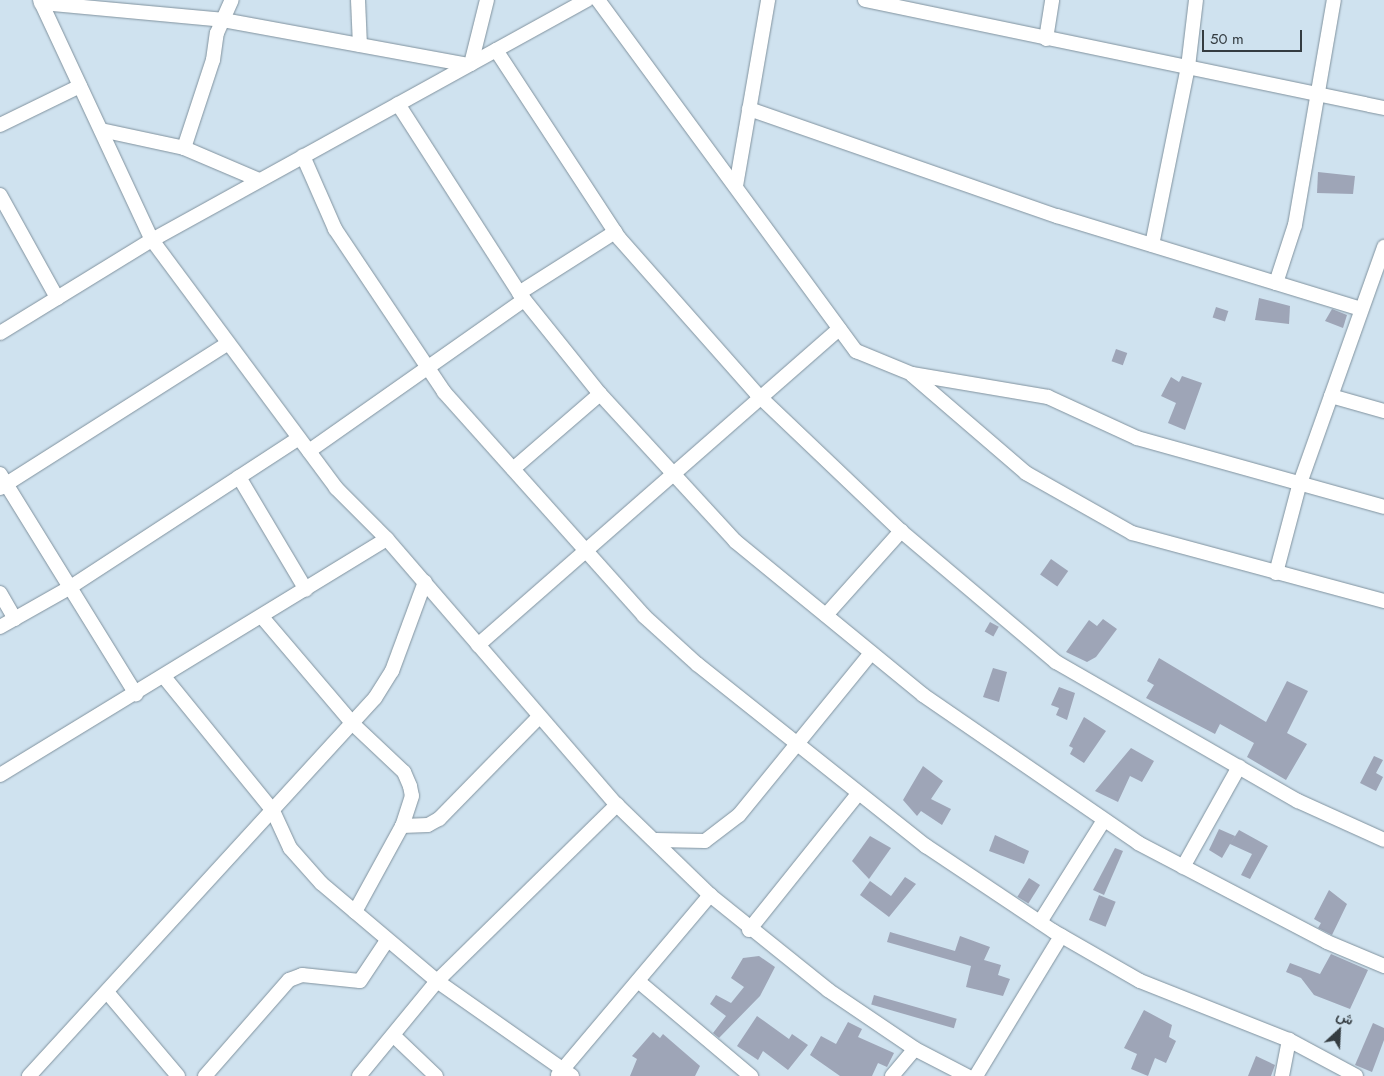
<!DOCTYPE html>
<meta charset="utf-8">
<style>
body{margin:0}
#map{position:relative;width:1384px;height:1076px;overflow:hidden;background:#cfe2ef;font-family:Jost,Vazirmatn,sans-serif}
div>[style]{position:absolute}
.building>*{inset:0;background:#9ea5b7;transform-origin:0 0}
.roads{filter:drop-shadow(0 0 1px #80929e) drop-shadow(0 0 1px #80929e)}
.minor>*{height:14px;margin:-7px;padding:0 7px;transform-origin:7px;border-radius:7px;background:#fff}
span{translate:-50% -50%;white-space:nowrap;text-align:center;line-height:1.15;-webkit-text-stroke:4px #cfe2ef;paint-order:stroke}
.north{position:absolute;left:1314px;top:1006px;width:50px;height:50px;-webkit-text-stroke:4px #cfe2ef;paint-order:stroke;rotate:25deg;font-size:14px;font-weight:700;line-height:20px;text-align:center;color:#343c41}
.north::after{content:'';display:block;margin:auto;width:18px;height:22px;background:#343c41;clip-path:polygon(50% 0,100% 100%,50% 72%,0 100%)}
.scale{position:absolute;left:1202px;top:30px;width:100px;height:22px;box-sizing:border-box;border:2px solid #343c41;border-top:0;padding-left:6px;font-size:15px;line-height:18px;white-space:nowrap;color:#343c41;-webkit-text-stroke:4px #cfe2ef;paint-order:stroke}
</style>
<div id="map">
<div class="building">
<div style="clip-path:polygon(1318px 172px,1355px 176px,1353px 194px,1317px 193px)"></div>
<div style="clip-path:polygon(1259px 298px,1290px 306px,1289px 324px,1255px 320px)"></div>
<div style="left:1216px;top:307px;width:13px;height:11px;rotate:18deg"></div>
<div style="clip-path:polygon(1332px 309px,1347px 315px,1343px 328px,1325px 321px)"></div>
<div style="left:1116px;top:349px;width:12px;height:13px;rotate:20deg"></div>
<div style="clip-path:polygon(1182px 376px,1202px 383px,1185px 430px,1168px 423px,1176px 403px,1161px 396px,1171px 377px,1179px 382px)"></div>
<div style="left:1051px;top:559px;width:21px;height:19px;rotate:35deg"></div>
<div style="clip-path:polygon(1103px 619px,1117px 629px,1096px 657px,1087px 662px,1066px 652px,1089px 620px,1097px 626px)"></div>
<div style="left:990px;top:622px;width:10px;height:11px;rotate:29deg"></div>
<div style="clip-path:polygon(1159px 658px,1266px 722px,1287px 681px,1308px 691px,1287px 733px,1307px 744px,1286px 780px,1247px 757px,1254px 743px,1220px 724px,1215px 734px,1146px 698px,1154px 685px,1147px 681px)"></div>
<div style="clip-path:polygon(993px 668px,1007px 672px,999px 702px,983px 697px)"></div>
<div style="clip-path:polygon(1059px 687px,1075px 693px,1067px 720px,1056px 715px,1059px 708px,1051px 705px)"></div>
<div style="clip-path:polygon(1084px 717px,1106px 731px,1084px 763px,1070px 754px,1073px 748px,1069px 746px)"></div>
<div style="clip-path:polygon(1131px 748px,1154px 761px,1142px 782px,1130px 776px,1118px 802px,1095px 791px)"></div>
<div style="clip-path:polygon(1374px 756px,1383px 760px,1376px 773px,1383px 777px,1376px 791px,1360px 783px)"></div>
<div style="clip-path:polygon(923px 766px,943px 781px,931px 799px,951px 809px,942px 825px,921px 811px,917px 816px,903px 800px)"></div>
<div style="clip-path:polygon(1219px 829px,1235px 836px,1230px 844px,1239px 830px,1268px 846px,1250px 879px,1241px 875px,1252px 854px,1230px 844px,1222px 858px,1209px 850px)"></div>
<div style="clip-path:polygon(995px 835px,1029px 851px,1024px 864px,989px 851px)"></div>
<div style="clip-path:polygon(870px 836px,891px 848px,869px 879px,852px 861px)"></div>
<div style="clip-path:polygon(1115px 848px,1123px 851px,1104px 895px,1093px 890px)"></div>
<div style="clip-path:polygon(905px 877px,916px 884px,889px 917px,860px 895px,870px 881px,891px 896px)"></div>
<div style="left:1029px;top:878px;width:13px;height:22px;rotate:32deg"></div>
<div style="clip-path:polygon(1329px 890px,1347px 904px,1332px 935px,1318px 928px,1321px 923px,1314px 919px)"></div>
<div style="left:1099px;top:895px;width:18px;height:27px;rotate:22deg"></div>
<div style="clip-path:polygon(890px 932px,955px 951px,960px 936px,990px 947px,984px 960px,1001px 965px,998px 975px,1010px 979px,1003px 996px,966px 987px,971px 966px,887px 942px)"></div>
<div style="clip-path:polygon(1331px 954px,1368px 970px,1350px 1009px,1314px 995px,1301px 978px,1286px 972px,1290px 963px,1320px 974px)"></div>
<div style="clip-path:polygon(759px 956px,775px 967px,760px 996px,719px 1038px,713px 1033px,726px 1016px,710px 1004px,716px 995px,731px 1003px,744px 987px,731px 978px,743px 958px)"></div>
<div style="left:874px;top:995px;width:86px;height:10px;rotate:16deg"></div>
<div style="clip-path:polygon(1144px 1010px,1172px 1025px,1169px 1037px,1176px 1041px,1166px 1063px,1155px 1058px,1148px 1076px,1131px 1069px,1137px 1054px,1124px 1048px)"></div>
<div style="clip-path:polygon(757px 1016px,789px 1039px,792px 1034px,808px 1045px,788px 1070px,763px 1051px,758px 1060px,737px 1046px)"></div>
<div style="clip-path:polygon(848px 1022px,862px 1029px,858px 1037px,894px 1053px,887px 1067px,878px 1063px,872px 1076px,840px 1076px,810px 1055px,821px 1036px,836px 1044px)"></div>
<div style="clip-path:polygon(1373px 1023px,1384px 1028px,1384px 1040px,1372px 1072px,1355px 1065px)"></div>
<div style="clip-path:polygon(653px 1032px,660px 1038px,663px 1034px,700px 1066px,695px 1076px,630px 1076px,637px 1059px,632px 1056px)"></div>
<div style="clip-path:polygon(1256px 1056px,1275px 1065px,1271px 1076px,1248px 1076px)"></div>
</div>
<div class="roads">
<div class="minor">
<div style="left:40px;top:0;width:265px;rotate:65deg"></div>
<div style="left:152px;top:240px;width:309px;rotate:53.4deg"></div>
<div style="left:336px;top:488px;width:72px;rotate:45deg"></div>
<div style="left:387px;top:539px;width:352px;rotate:49.2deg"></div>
<div style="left:617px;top:805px;width:129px;rotate:44.1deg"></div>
<div style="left:710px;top:895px;width:151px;rotate:38.8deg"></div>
<div style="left:828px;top:990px;width:105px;rotate:34.1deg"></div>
<div style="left:915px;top:1049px;width:59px;rotate:27.4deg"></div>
<div style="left:358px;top:0;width:45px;rotate:87.5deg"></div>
<div style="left:598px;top:0;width:436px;rotate:53.7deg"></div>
<div style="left:856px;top:351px;width:61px;rotate:22.3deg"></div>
<div style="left:912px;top:374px;width:138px;rotate:9.6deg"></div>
<div style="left:1048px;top:397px;width:98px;rotate:24.7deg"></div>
<div style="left:1137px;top:438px;width:256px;rotate:15.6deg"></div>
<div style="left:865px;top:0;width:530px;rotate:11.76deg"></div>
<div style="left:41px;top:3px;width:183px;rotate:5.3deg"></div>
<div style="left:223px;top:20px;width:249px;rotate:10.4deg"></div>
<div style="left:1046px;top:39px;width:39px;rotate:-81deg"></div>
<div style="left:496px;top:50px;width:225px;rotate:56.8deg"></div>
<div style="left:619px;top:238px;width:211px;rotate:48.5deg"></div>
<div style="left:759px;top:396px;width:196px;rotate:43.6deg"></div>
<div style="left:901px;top:531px;width:203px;rotate:40.2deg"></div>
<div style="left:1056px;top:662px;width:279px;rotate:29.9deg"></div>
<div style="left:1298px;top:801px;width:94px;rotate:24.4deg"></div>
<div style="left:471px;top:64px;width:66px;rotate:-76deg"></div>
<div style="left:398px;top:104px;width:229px;rotate:57.3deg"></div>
<div style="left:522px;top:297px;width:124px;rotate:51.2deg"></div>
<div style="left:600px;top:394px;width:200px;rotate:47.4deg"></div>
<div style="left:735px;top:541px;width:243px;rotate:39.3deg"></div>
<div style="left:923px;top:695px;width:261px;rotate:34.5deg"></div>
<div style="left:1138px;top:843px;width:213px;rotate:27.6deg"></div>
<div style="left:1327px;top:942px;width:62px;rotate:22.8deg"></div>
<div style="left:749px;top:109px;width:326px;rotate:19.2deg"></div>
<div style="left:1057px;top:216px;width:318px;rotate:17deg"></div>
<div style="left:0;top:125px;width:89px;rotate:-26deg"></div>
<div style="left:101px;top:130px;width:85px;rotate:12.2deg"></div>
<div style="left:184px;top:148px;width:82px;rotate:23.1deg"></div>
<div style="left:184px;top:148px;width:93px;rotate:-71.8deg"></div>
<div style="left:213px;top:60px;width:27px;rotate:-82deg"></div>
<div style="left:217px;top:33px;width:36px;rotate:-66deg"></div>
<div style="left:303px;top:156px;width:80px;rotate:66.3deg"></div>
<div style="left:335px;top:229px;width:196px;rotate:56.2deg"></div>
<div style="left:444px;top:392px;width:300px;rotate:48.2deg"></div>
<div style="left:644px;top:616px;width:72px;rotate:42.2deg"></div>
<div style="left:697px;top:664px;width:293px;rotate:38.5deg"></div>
<div style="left:926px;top:846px;width:153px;rotate:33.8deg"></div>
<div style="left:1053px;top:931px;width:100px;rotate:29.9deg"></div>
<div style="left:1140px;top:981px;width:160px;rotate:21.6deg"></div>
<div style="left:1289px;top:1040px;width:76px;rotate:28.2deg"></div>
<div style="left:736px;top:186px;width:189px;rotate:-80.2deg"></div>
<div style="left:0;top:195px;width:118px;rotate:61deg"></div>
<div style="left:1152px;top:245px;width:182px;rotate:-78.6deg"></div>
<div style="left:1188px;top:67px;width:67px;rotate:-83.2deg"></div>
<div style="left:1276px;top:283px;width:61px;rotate:-71.9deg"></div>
<div style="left:1295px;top:225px;width:228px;rotate:-80.2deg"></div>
<div style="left:519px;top:293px;width:114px;rotate:-32.4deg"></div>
<div style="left:0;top:333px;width:178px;rotate:-31.5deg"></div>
<div style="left:152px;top:240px;width:497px;rotate:-28.9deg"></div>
<div style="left:912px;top:375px;width:150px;rotate:40.7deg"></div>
<div style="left:1026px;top:473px;width:122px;rotate:29.5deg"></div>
<div style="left:1132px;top:533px;width:261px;rotate:15.1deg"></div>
<div style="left:1331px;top:396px;width:55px;rotate:15.8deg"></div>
<div style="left:309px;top:451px;width:263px;rotate:-35.1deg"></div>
<div style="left:513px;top:469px;width:115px;rotate:-40.8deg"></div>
<div style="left:0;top:474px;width:259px;rotate:58.3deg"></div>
<div style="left:239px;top:477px;width:131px;rotate:59.3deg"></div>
<div style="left:0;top:488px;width:269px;rotate:-32.4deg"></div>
<div style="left:1276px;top:573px;width:90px;rotate:-75.2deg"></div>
<div style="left:1299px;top:486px;width:254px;rotate:-70.4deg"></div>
<div style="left:0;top:593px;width:30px;rotate:60deg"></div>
<div style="left:826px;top:615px;width:113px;rotate:-48.2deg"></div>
<div style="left:262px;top:617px;width:140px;rotate:49.6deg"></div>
<div style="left:353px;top:724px;width:70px;rotate:43.3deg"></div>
<div style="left:404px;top:772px;width:15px;rotate:67deg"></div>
<div style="left:410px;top:786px;width:10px;rotate:79deg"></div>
<div style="left:412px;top:796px;width:32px;rotate:108deg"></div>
<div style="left:402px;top:826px;width:98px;rotate:118.7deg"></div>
<div style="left:0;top:627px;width:79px;rotate:-29.5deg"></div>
<div style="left:69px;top:588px;width:273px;rotate:-33.1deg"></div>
<div style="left:478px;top:645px;width:480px;rotate:-41.2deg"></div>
<div style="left:165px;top:678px;width:171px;rotate:50.9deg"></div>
<div style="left:273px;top:811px;width:41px;rotate:65.3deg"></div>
<div style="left:290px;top:848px;width:47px;rotate:48.5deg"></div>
<div style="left:321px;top:883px;width:152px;rotate:40.2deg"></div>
<div style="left:437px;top:981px;width:165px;rotate:35.1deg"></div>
<div style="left:0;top:775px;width:453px;rotate:-31.4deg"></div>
<div style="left:402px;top:826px;width:26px;rotate:-2deg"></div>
<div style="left:428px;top:825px;width:13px;rotate:-29deg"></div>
<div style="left:439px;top:819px;width:141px;rotate:-45.6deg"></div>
<div style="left:656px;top:840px;width:49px;rotate:1.2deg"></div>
<div style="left:705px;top:841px;width:43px;rotate:-37.4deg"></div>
<div style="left:739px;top:815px;width:209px;rotate:-50.8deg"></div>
<div style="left:1183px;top:867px;width:115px;rotate:-60.8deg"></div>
<div style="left:1040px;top:922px;width:120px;rotate:-57.9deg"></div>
<div style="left:749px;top:930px;width:174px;rotate:-51.3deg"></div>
<div style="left:638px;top:981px;width:148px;rotate:40.1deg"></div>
<div style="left:107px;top:992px;width:110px;rotate:49.8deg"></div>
<div style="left:394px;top:1036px;width:58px;rotate:43.6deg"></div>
<div style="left:558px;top:1075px;width:236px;rotate:-49.8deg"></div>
<div style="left:29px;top:1076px;width:512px;rotate:-47.53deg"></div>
<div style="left:375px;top:698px;width:32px;rotate:-58deg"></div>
<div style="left:392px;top:671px;width:95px;rotate:-69.7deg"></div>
<div style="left:205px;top:1076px;width:128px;rotate:-48.8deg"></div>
<div style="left:289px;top:980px;width:14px;rotate:-21deg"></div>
<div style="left:302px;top:975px;width:58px;rotate:5.9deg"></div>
<div style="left:360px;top:981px;width:47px;rotate:-56.3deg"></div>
<div style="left:359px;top:1076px;width:123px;rotate:-50.6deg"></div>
<div style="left:437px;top:981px;width:252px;rotate:-44.4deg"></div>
<div style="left:892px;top:1076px;width:35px;rotate:-50deg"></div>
<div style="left:976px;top:1076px;width:164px;rotate:-58.7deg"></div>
<div style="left:1282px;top:1076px;width:37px;rotate:-79deg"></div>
</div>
</div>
<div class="north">ش</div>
<div class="scale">50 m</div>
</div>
